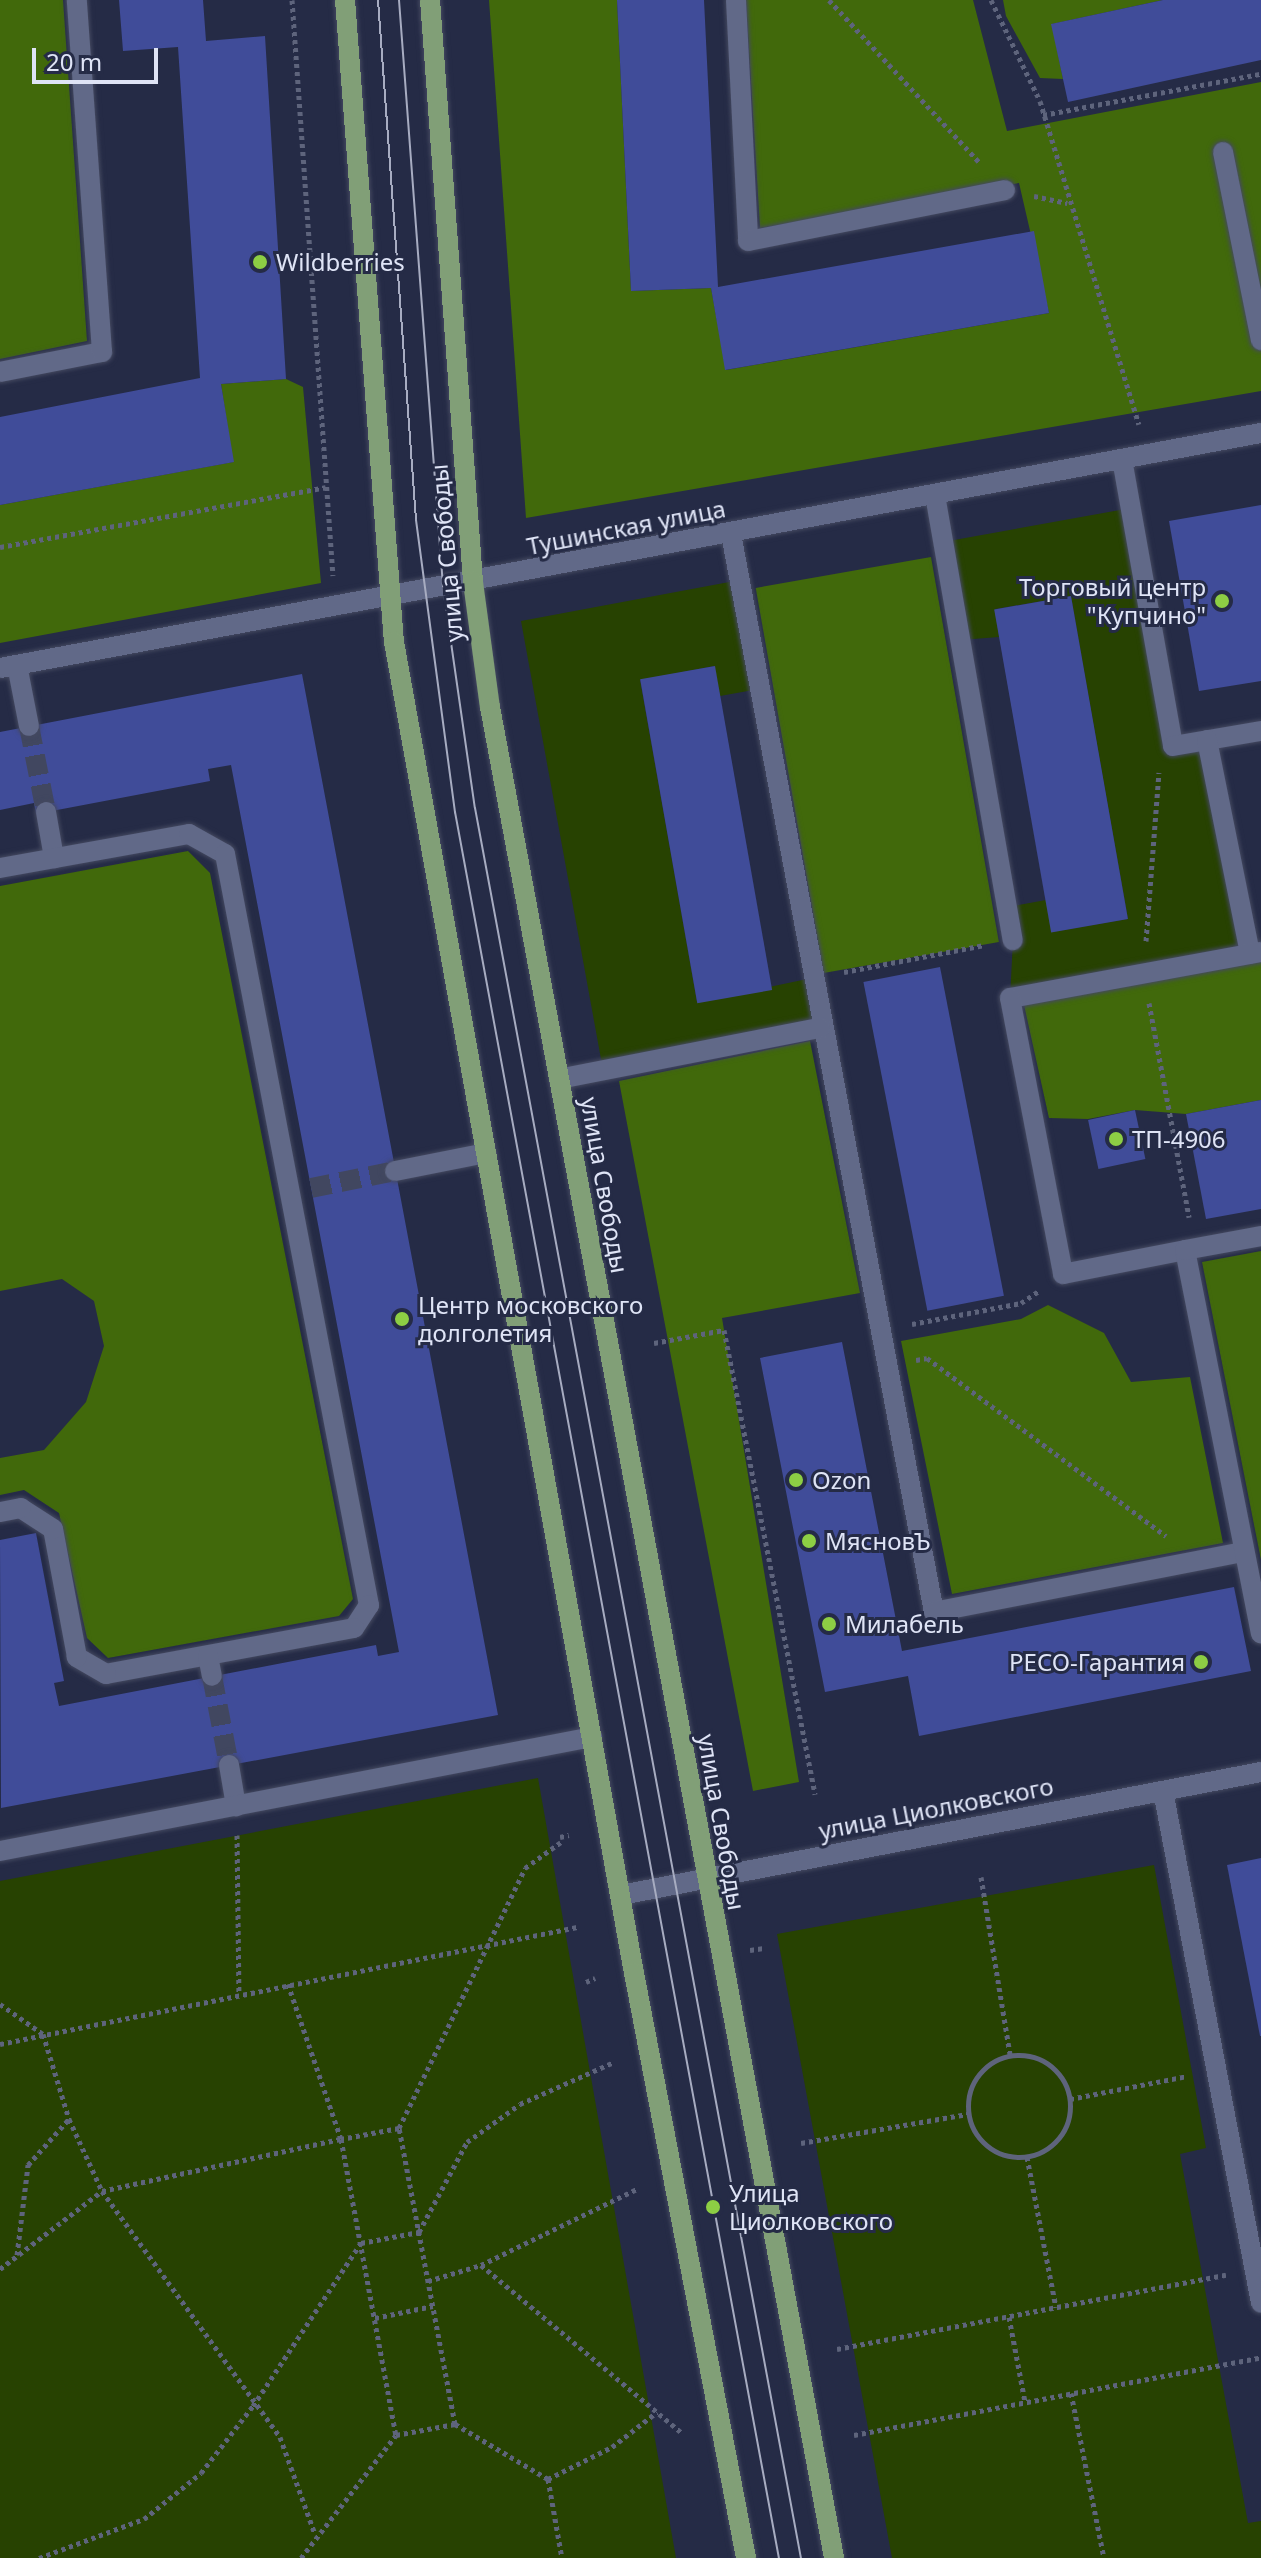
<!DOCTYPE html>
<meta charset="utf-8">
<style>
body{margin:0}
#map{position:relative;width:1261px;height:2558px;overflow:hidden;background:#252b46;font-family:"Noto Sans",sans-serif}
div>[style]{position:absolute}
.green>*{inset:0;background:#274201}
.forest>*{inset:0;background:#41690b;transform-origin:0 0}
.building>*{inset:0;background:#404c99;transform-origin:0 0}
.minor-tunnel>*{height:20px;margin-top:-10px;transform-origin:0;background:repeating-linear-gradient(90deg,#414760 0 20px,transparent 0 30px)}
.path>*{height:5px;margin-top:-2.5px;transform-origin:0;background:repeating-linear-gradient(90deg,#5e647c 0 4px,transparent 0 8px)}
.path>.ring{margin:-2.5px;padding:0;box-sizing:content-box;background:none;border:5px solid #5e647c;border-radius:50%}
.roads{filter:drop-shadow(0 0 2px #444960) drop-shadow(0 0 2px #444960)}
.minor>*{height:20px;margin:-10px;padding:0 10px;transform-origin:10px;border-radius:10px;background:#616988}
.major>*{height:20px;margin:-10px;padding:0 10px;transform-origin:10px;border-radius:10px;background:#819f77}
.tram>*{height:2px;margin:-1px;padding:0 1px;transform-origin:1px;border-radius:1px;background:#a7acc1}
.dots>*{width:22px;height:22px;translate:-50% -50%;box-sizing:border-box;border:4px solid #252b46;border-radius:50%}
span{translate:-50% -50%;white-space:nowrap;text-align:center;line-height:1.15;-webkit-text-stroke:6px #252b46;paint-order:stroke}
.poi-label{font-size:24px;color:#dfe4f6}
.left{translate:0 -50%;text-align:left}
.right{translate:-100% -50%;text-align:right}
.street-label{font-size:24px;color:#dfe4f6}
.scale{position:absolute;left:32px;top:48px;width:126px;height:36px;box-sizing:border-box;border:4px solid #dfe4f6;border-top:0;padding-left:10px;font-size:24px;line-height:28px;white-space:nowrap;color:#dfe4f6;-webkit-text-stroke:6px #252b46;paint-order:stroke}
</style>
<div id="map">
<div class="green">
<div style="clip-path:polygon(1131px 508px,1173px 746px,1207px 740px,1250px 954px,1010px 998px,1013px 940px,1007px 907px,1046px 900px,1052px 932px,1128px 919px,1071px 596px,995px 609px,999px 637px,960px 640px,943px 542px)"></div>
<div style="clip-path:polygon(740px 580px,759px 689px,720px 696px,714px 666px,640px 680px,697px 1002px,812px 978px,820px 1028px,603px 1070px,521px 621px)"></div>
<div style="clip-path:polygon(538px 1778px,676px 2558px,0 2558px,0 1881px)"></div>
<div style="clip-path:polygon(1154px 1865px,1206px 2148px,1180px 2154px,1248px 2523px,1261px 2521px,1261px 2558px,892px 2558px,777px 1934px)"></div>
</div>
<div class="forest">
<div style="clip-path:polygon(0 0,63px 0,87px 341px,0 359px)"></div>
<div style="clip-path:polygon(489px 0,617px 0,631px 291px,711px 288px,726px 370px,1049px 313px,1019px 183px,760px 228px,746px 0,973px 0,1007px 131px,1261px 82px,1261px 391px,526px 518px)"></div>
<div style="clip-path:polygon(1003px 0,1163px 0,1052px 24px,1063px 79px,1040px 78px,1006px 16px)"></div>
<div style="clip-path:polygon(286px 379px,303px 387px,321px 583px,0 643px,0 505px,233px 462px,221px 384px)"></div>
<div style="left:931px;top:557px;width:391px;height:178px;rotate:80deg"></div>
<div style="clip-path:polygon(188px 851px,210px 873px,353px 1599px,339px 1616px,108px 1658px,87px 1638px,59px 1513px,24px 1490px,0 1495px,0 1458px,44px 1450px,86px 1402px,104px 1346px,94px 1301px,62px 1279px,0 1291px,0 886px)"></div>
<div style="clip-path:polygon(1261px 960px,1261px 1100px,1186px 1114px,1135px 1110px,1088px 1119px,1049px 1118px,1022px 996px)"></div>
<div style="clip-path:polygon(810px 1041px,860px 1293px,722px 1318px,799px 1782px,753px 1791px,619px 1081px)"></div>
<div style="clip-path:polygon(1261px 1251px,1261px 1560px,1202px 1262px)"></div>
<div style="clip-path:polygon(1048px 1305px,1104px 1333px,1131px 1382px,1190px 1377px,1223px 1543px,952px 1594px,901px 1341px,1021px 1319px)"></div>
</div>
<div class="building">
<div style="clip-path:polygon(119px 0,203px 0,206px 41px,265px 36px,286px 379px,221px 384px,234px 462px,0 505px,0 417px,200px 378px,178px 47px,123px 51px)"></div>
<div style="clip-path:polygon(617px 0,704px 0,718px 287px,1034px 231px,1049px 313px,725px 370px,711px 288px,631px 291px)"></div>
<div style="clip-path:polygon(1163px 0,1261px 0,1261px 60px,1068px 102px,1051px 24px)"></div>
<div style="clip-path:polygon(1261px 505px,1261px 681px,1199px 691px,1169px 521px)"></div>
<div style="left:1071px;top:596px;width:328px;height:78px;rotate:80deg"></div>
<div style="left:715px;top:666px;width:329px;height:76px;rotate:80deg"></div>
<div style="clip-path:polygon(302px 674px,498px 1715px,1px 1808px,0 1540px,36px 1533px,64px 1681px,54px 1683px,59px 1706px,376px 1645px,378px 1656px,399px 1652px,231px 765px,208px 769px,210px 781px,36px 814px,34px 803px,0 810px,0 732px)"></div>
<div style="left:940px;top:967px;width:335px;height:78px;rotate:79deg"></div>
<div style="clip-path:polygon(1261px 1100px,1261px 1209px,1206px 1219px,1186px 1114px)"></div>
<div style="left:1135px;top:1110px;width:50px;height:48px;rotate:78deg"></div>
<div style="clip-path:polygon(842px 1342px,902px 1651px,1234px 1587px,1251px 1671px,919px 1736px,908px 1676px,825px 1692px,760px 1358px)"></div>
<div style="clip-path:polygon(1261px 1858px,1261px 2036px,1260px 2036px,1227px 1865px)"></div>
</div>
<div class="minor-tunnel">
<div style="left:29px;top:726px;width:88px;rotate:78.8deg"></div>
<div style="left:311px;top:1188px;width:86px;rotate:-11.4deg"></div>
<div style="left:212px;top:1676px;width:91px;rotate:79.2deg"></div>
</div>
<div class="path">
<div style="left:292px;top:0;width:577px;rotate:85.93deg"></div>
<div style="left:829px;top:0;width:222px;rotate:47.2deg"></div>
<div style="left:991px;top:0;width:112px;rotate:64.1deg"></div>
<div style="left:1040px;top:101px;width:338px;rotate:73deg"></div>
<div style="left:1043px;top:115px;width:222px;rotate:-10.7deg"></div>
<div style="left:1034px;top:196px;width:34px;rotate:12deg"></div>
<div style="left:0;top:547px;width:331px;rotate:-10.4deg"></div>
<div style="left:1146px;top:941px;width:169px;rotate:-85.6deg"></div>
<div style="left:844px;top:972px;width:143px;rotate:-10.9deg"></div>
<div style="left:1149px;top:1003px;width:218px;rotate:79.4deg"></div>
<div style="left:912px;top:1324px;width:111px;rotate:-10.9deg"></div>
<div style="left:1021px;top:1303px;width:23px;rotate:-34deg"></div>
<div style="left:654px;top:1343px;width:71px;rotate:-10.5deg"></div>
<div style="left:724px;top:1330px;width:473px;rotate:78.9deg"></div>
<div style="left:916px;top:1360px;width:11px;rotate:-10deg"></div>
<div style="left:927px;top:1358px;width:298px;rotate:36.7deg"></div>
<div style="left:237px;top:1835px;width:159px;rotate:89.3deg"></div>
<div style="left:560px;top:1837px;width:9px;rotate:-13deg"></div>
<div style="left:981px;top:1877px;width:180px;rotate:80.7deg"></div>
<div style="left:750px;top:1950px;width:15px;rotate:-8deg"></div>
<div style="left:586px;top:1982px;width:10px;rotate:-24deg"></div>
<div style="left:0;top:2004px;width:52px;rotate:34.9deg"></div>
<div style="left:43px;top:2034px;width:89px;rotate:73deg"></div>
<div style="left:69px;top:2119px;width:79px;rotate:65.4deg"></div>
<div style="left:102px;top:2191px;width:304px;rotate:54.1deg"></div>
<div style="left:280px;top:2437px;width:103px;rotate:70.2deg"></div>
<div style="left:0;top:2044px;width:589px;rotate:-11.46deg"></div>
<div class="ring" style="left:968px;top:2055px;width:97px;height:97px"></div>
<div style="left:1070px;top:2099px;width:119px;rotate:-11.1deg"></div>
<div style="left:399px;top:2128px;width:289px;rotate:-64.1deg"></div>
<div style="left:525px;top:1868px;width:44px;rotate:-35.8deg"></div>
<div style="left:801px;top:2143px;width:169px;rotate:-9.9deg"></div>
<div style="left:1027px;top:2157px;width:153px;rotate:79.1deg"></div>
<div style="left:17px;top:2255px;width:91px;rotate:-83deg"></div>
<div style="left:28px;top:2165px;width:62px;rotate:-48.3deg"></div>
<div style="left:481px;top:2265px;width:261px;rotate:39.9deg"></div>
<div style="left:0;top:2269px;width:128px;rotate:-37.4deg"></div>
<div style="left:102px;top:2191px;width:245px;rotate:-12.3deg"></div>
<div style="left:341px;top:2139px;width:164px;rotate:-108.9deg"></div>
<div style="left:428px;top:2281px;width:55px;rotate:-16.8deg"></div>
<div style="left:481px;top:2265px;width:174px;rotate:-26deg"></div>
<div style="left:1009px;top:2317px;width:86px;rotate:79.3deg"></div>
<div style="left:375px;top:2318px;width:59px;rotate:-11.7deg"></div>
<div style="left:837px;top:2349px;width:396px;rotate:-10.8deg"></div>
<div style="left:1071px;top:2393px;width:168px;rotate:78.7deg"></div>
<div style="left:455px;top:2424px;width:108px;rotate:30.6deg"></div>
<div style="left:548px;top:2479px;width:80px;rotate:80deg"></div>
<div style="left:854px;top:2435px;width:414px;rotate:-10.8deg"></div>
<div style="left:548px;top:2479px;width:72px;rotate:-26.6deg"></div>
<div style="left:612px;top:2447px;width:57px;rotate:-37.9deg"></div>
<div style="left:39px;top:2558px;width:112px;rotate:-20.4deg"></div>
<div style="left:144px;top:2519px;width:73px;rotate:-38.9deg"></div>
<div style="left:201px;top:2473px;width:85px;rotate:-52.2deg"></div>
<div style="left:253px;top:2406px;width:196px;rotate:-56.5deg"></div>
<div style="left:361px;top:2243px;width:59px;rotate:-10.7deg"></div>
<div style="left:419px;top:2232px;width:102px;rotate:-61.9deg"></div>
<div style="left:467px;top:2142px;width:65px;rotate:-35.6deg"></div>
<div style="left:520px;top:2104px;width:103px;rotate:-24.1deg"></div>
<div style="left:301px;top:2558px;width:155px;rotate:-52.3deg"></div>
<div style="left:396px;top:2435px;width:60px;rotate:-10.6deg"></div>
<div style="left:455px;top:2424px;width:301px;rotate:-100.7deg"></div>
<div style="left:399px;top:2128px;width:59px;rotate:169.3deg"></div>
<div style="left:341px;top:2139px;width:301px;rotate:79.5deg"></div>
</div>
<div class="roads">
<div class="minor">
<div style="left:736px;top:0;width:241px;rotate:87.1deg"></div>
<div style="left:748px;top:241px;width:262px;rotate:-11.2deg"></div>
<div style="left:1223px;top:152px;width:192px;rotate:78.6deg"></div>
<div style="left:0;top:372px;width:104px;rotate:-11.1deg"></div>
<div style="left:102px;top:352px;width:353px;rotate:-94.1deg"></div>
<div style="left:1122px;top:459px;width:291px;rotate:79.9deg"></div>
<div style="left:1173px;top:746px;width:89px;rotate:-9.7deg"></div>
<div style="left:935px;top:495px;width:452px;rotate:80.1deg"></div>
<div style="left:731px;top:534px;width:1097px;rotate:79.34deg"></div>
<div style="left:934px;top:1612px;width:315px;rotate:-11deg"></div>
<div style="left:17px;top:665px;width:62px;rotate:78.9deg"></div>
<div style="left:0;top:668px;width:1283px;rotate:-10.56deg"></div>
<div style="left:1207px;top:740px;width:218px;rotate:78.6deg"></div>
<div style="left:46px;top:812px;width:47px;rotate:80.1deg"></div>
<div style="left:0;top:868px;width:192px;rotate:-10.2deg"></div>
<div style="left:189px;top:834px;width:41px;rotate:29.1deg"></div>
<div style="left:225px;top:854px;width:765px;rotate:79.15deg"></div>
<div style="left:369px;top:1605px;width:27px;rotate:123deg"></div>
<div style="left:354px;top:1628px;width:252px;rotate:169.5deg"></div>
<div style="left:106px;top:1674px;width:34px;rotate:-150deg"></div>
<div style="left:77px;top:1657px;width:130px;rotate:-100.6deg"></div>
<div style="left:53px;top:1529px;width:38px;rotate:-147deg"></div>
<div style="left:21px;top:1508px;width:21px;rotate:169deg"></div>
<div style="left:1261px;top:952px;width:255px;rotate:169.6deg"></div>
<div style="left:1010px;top:998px;width:281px;rotate:79.1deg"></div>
<div style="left:1063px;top:1274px;width:124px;rotate:-11.1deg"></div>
<div style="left:1185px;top:1250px;width:391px;rotate:78.8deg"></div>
<div style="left:559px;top:1079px;width:266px;rotate:-11.1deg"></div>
<div style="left:395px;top:1171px;width:93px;rotate:-11.2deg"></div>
<div style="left:1185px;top:1250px;width:77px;rotate:-10.4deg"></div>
<div style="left:208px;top:1656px;width:20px;rotate:79deg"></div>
<div style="left:229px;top:1765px;width:42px;rotate:80.3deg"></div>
<div style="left:1163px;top:1791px;width:521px;rotate:79.16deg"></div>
<div style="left:0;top:1851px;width:603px;rotate:-10.9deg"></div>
<div style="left:621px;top:1895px;width:652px;rotate:-10.88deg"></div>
</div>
<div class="major">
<div style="left:345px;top:0;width:644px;rotate:85.64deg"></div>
<div style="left:394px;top:642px;width:1352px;rotate:79.78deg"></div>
<div style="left:634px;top:1973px;width:596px;rotate:79.16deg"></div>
<div style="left:430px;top:0;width:584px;rotate:85.77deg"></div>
<div style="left:473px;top:582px;width:126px;rotate:82.3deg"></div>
<div style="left:490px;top:707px;width:1883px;rotate:79.47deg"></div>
</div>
</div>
<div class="tram">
<div style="left:378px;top:0;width:521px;rotate:85.82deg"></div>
<div style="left:416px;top:520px;width:295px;rotate:82.4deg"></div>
<div style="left:455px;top:812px;width:1776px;rotate:79.49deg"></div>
<div style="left:399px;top:0;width:589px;rotate:85.71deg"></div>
<div style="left:443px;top:587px;width:223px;rotate:81.8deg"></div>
<div style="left:475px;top:808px;width:1780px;rotate:79.45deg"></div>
</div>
<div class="dots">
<div style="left:260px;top:262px;background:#8dce44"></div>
<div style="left:1222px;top:601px;background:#8dce44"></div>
<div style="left:1116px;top:1139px;background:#8dce44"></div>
<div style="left:402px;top:1319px;background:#8dce44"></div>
<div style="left:796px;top:1480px;background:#8dce44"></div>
<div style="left:809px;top:1541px;background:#8dce44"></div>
<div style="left:829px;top:1624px;background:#8dce44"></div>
<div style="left:1201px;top:1662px;background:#8dce44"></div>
<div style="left:713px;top:2207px;background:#8dce44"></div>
</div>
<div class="poi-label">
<span class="left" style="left:276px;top:262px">Wildberries</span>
<span class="right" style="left:1206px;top:601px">Торговый центр<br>"Купчино"</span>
<span class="left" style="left:1132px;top:1139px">ТП-4906</span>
<span class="left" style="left:418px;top:1319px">Центр московского<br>долголетия</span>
<span class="left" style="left:812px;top:1480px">Ozon</span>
<span class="left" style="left:825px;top:1541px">МясновЪ</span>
<span class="left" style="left:845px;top:1624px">Милабель</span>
<span class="right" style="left:1185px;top:1662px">РЕСО-Гарантия</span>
<span class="left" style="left:729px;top:2207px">Улица<br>Циолковского</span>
</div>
<div class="street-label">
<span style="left:626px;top:527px;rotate:-11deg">Тушинская улица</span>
<span style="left:446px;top:553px;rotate:-95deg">улица Свободы</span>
<span style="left:605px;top:1185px;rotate:80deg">улица Свободы</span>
<span style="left:936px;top:1808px;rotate:-11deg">улица Циолковского</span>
<span style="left:722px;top:1822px;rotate:80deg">улица Свободы</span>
</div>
<div class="scale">20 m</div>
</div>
